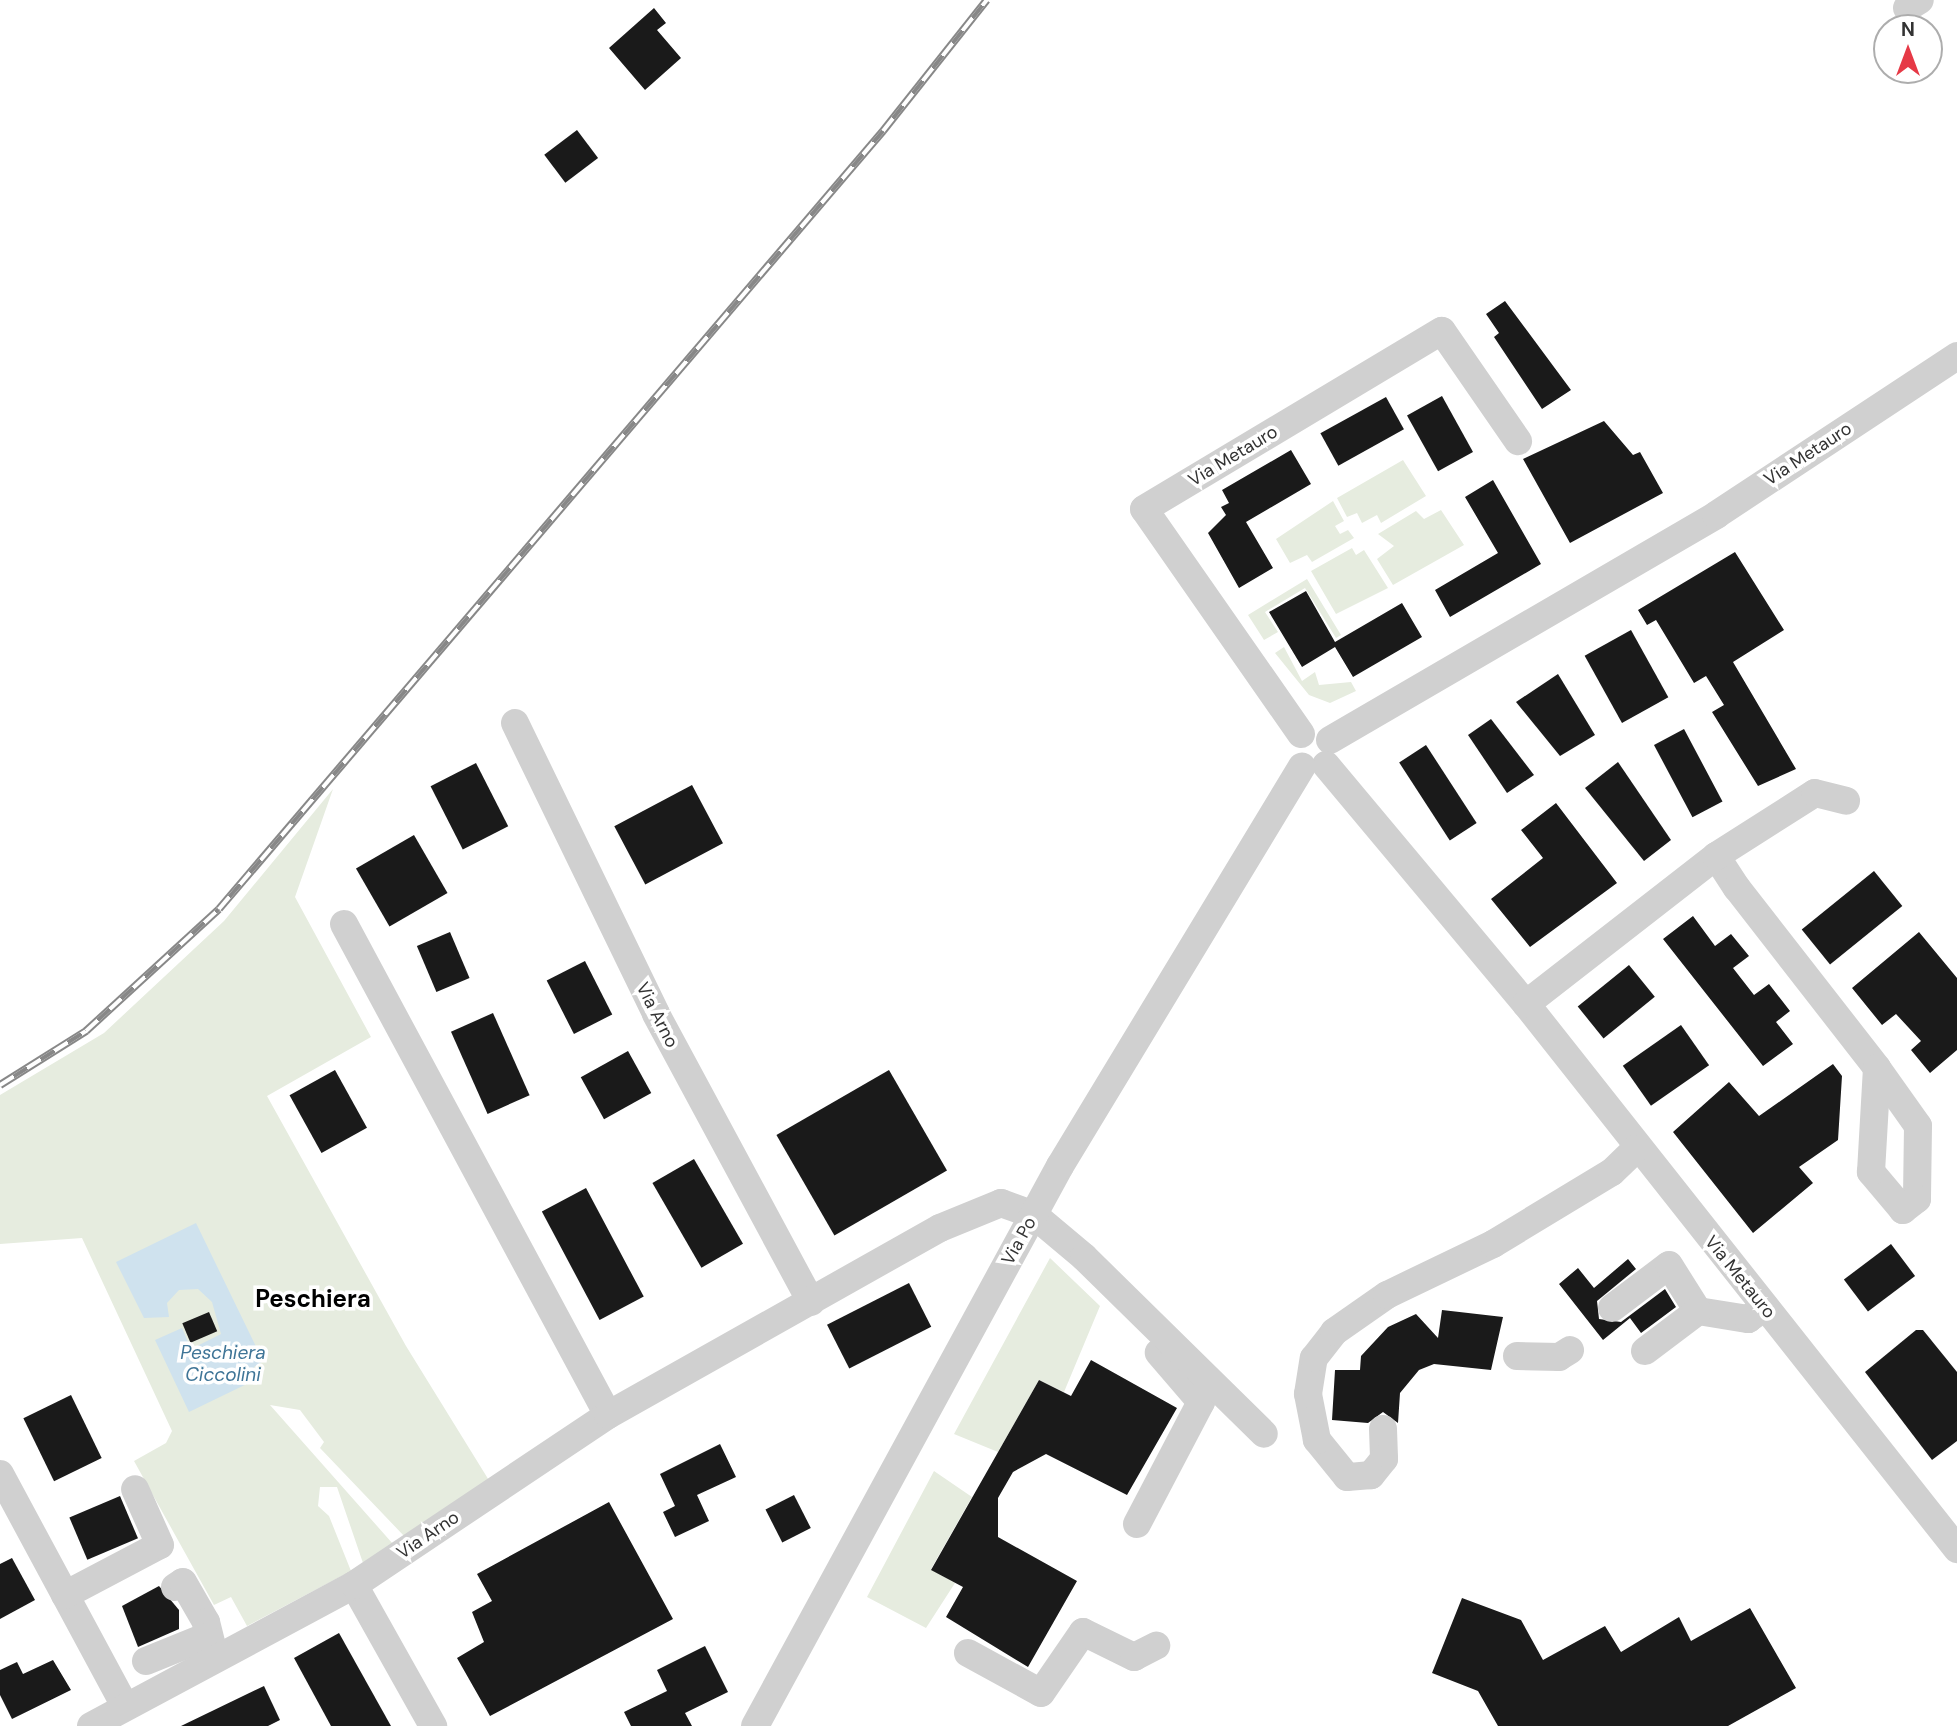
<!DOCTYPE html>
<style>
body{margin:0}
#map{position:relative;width:1957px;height:1726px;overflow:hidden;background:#fff;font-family:"DM Sans",sans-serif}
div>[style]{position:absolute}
.green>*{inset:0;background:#e6ecdf}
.water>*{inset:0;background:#cfe2ee}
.building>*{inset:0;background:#1a1a1a;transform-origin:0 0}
.minor>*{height:28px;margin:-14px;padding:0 14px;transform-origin:14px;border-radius:14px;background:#d0d0d0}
.rail>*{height:8px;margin-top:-4px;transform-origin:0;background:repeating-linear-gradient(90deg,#fff 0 16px,#888 0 32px);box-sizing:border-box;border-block:2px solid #888}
span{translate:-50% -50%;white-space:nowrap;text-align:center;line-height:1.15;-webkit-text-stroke:7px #fff;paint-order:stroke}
.street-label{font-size:18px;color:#333}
.water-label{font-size:19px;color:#3f7597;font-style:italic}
.district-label{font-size:24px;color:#000;font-weight:700}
.north{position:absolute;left:1873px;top:14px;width:70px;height:70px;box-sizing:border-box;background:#fff;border:2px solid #adadad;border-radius:50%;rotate:0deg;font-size:19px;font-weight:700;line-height:28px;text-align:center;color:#333}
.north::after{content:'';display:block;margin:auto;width:24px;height:32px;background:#e63946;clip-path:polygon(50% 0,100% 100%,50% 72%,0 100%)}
</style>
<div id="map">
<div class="green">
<div style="clip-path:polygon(1403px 460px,1426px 496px,1381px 523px,1377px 515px,1362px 523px,1357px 513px,1347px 517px,1337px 498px)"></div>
<div style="clip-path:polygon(1333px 501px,1344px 521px,1335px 526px,1340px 534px,1348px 530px,1354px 538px,1312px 562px,1307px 555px,1290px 563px,1276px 539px)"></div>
<div style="clip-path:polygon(1441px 510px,1464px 545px,1393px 585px,1377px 559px,1394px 546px,1378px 534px,1416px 511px,1424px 519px)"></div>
<div style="clip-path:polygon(1352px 548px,1356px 555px,1364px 550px,1388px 588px,1336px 614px,1311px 571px)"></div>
<div style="clip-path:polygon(1307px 579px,1341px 635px,1336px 638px,1305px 588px,1265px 612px,1278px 632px,1264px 640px,1248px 615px)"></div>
<div style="clip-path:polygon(1284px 647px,1302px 681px,1315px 672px,1319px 685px,1351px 682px,1356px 691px,1330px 703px,1309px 695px,1275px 653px)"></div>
<div style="clip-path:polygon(333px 789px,295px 897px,371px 1037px,267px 1096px,406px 1346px,490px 1482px,405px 1537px,320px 1448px,324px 1442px,300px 1410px,270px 1405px,393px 1544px,363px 1563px,337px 1487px,320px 1487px,318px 1506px,329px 1516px,351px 1571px,247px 1626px,231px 1597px,214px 1605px,134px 1461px,166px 1443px,172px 1431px,82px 1238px,0 1244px,0 1095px,104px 1033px,224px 921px)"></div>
<div style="clip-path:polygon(1050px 1258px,1100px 1306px,1064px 1392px,1039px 1380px,998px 1452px,954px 1434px)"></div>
<div style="clip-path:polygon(934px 1471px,972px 1497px,931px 1569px,955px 1583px,926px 1628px,867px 1597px)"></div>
</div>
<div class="water">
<div style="clip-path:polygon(196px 1223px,263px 1361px,254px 1367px,255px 1380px,189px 1412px,155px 1340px,182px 1328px,191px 1349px,221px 1334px,212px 1302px,198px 1289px,179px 1290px,167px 1303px,169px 1317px,144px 1318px,116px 1262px)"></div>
</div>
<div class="building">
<div style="clip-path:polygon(654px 8px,666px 23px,657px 30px,681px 58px,645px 90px,609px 48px)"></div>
<div style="left:577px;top:130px;width:35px;height:41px;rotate:53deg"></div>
<div style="clip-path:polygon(1505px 301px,1571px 390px,1542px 409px,1494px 337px,1499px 333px,1486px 314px)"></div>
<div style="left:1442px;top:396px;width:64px;height:40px;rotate:61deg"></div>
<div style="left:1386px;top:397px;width:37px;height:75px;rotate:61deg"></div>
<div style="clip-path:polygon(1604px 421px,1633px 455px,1640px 452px,1663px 493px,1570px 543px,1523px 459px)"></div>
<div style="clip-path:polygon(1291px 450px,1311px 484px,1246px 522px,1273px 568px,1239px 588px,1208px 533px,1226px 515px,1221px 507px,1229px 503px,1222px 490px)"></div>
<div style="clip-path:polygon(1493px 480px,1541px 564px,1450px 617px,1435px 590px,1498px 553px,1465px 497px)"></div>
<div style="clip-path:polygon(1735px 552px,1784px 630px,1733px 662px,1796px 769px,1758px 786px,1712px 712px,1724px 705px,1706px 676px,1694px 683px,1656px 620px,1647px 625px,1638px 610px)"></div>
<div style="clip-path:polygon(1306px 591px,1335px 642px,1402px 603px,1422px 637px,1353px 677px,1335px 647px,1302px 667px,1269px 612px)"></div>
<div style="left:1631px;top:630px;width:77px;height:53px;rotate:61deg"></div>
<div style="clip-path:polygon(1558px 674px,1595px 735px,1560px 756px,1516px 702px)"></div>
<div style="clip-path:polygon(1491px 719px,1534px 775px,1507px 793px,1468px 735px)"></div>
<div style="left:1684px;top:729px;width:82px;height:34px;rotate:62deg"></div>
<div style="left:1426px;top:745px;width:93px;height:32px;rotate:57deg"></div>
<div style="clip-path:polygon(1618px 762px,1671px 840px,1644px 861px,1585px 788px)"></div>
<div style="left:476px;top:763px;width:71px;height:51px;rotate:63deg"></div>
<div style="left:692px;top:785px;width:66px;height:88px;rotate:62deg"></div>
<div style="clip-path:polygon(1556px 803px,1617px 883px,1530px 947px,1491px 899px,1543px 858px,1521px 830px)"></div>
<div style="left:414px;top:835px;width:67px;height:67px;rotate:60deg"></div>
<div style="left:1874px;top:871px;width:45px;height:93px;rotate:51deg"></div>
<div style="clip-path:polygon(1693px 916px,1715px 946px,1731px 934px,1749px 956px,1733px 968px,1754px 995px,1769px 984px,1790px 1011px,1776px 1022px,1793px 1044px,1763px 1066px,1663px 939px)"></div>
<div style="left:450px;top:932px;width:50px;height:36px;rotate:67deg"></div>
<div style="clip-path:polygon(1919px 932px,1957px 978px,1957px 1050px,1930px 1073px,1911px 1050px,1921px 1041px,1896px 1014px,1882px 1025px,1852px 988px)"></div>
<div style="left:585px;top:961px;width:60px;height:43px;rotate:63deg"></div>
<div style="left:1629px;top:965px;width:41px;height:66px;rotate:51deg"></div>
<div style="left:493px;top:1013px;width:90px;height:46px;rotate:66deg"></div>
<div style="left:1681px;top:1025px;width:49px;height:71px;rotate:55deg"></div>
<div style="left:628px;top:1051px;width:48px;height:54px;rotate:61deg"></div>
<div style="clip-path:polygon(1833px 1064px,1842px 1076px,1838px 1140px,1799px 1167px,1813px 1183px,1753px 1233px,1673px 1132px,1729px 1082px,1759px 1116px)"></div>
<div style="left:335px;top:1070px;width:66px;height:52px;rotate:61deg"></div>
<div style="left:889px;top:1070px;width:116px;height:130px;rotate:60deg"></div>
<div style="left:694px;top:1159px;width:98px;height:48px;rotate:60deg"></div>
<div style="left:586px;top:1188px;width:123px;height:50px;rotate:62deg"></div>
<div style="left:1891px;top:1244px;width:40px;height:59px;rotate:53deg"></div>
<div style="clip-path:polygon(1628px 1259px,1636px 1269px,1597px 1301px,1599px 1319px,1621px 1322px,1665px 1289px,1676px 1307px,1641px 1333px,1630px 1318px,1603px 1340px,1559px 1284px,1578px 1268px,1594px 1288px)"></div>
<div style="left:909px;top:1283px;width:49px;height:92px;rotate:63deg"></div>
<div style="clip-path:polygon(1442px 1310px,1503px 1317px,1491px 1370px,1434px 1364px,1419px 1370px,1400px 1393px,1398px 1423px,1383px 1412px,1368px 1423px,1332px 1420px,1335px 1370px,1360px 1370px,1361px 1356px,1388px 1327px,1416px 1314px,1438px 1338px)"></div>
<div style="left:209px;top:1312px;width:21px;height:29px;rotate:67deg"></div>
<div style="clip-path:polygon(1916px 1330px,1923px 1330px,1957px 1372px,1957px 1441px,1932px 1460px,1865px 1372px)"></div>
<div style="clip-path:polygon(1091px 1360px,1177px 1408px,1127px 1495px,1046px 1454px,1013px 1472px,998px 1498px,998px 1537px,1077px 1581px,1028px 1667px,946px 1617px,963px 1587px,931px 1570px,1039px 1380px,1071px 1396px)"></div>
<div style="left:71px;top:1395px;width:70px;height:53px;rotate:64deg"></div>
<div style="clip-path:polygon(720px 1444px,736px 1477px,697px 1495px,709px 1521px,675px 1537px,663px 1512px,675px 1506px,660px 1474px)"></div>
<div style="left:794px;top:1495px;width:37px;height:32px;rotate:63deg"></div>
<div style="left:120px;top:1496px;width:46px;height:55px;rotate:67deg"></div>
<div style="clip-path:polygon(609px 1502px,673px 1619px,490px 1716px,457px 1658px,484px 1642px,472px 1612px,492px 1601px,477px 1574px)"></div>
<div style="clip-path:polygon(12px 1558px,35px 1600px,0 1619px,0 1564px)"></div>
<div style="clip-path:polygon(159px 1586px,179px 1610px,179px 1629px,138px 1647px,122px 1606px)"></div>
<div style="clip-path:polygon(1462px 1598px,1521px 1620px,1543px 1660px,1605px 1626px,1621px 1652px,1679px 1617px,1691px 1641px,1750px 1608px,1796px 1688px,1728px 1726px,1498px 1726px,1478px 1691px,1432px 1673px)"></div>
<div style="clip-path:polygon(339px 1633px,391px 1726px,331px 1726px,294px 1658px)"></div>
<div style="clip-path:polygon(705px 1646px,728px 1692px,685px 1713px,692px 1726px,631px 1726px,624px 1712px,667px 1691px,657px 1670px)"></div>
<div style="clip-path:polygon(53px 1660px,71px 1690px,12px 1719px,0 1695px,0 1670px,17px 1662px,23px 1674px)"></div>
<div style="clip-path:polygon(264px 1686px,280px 1720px,268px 1726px,181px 1726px)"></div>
</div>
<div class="minor">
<div style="left:1907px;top:8px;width:15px;rotate:-32deg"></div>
<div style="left:515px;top:723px;width:323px;rotate:64.1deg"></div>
<div style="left:656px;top:1014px;width:327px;rotate:61.7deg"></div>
<div style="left:1301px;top:734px;width:274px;rotate:-124.9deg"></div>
<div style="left:1144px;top:509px;width:347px;rotate:-30.9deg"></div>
<div style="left:1442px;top:331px;width:134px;rotate:55.4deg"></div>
<div style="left:1330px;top:740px;width:447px;rotate:-30.2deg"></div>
<div style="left:1716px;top:515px;width:289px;rotate:-33.4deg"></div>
<div style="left:1326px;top:765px;width:312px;rotate:50.1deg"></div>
<div style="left:1526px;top:1004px;width:695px;rotate:51.66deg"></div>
<div style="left:1716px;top:856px;width:38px;rotate:57deg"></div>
<div style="left:1737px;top:888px;width:228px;rotate:52.1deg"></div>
<div style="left:1877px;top:1068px;width:71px;rotate:54.7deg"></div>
<div style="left:1918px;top:1126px;width:73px;rotate:90.8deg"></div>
<div style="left:1917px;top:1199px;width:18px;rotate:142deg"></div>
<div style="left:1903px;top:1210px;width:50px;rotate:-130.1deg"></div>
<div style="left:1871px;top:1172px;width:104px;rotate:-86.7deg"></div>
<div style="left:344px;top:924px;width:557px;rotate:61.73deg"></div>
<div style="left:1526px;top:1004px;width:241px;rotate:-37.9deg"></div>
<div style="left:1716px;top:856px;width:117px;rotate:-32.5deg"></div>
<div style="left:1815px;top:793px;width:32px;rotate:14deg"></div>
<div style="left:1612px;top:1308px;width:71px;rotate:-37deg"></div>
<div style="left:1669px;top:1265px;width:54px;rotate:57.8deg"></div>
<div style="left:1698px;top:1311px;width:51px;rotate:9.1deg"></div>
<div style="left:1748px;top:1319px;width:21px;rotate:-35deg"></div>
<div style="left:1645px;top:1351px;width:66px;rotate:-37deg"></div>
<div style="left:1517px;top:1356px;width:42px;rotate:1.4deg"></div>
<div style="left:1559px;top:1357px;width:13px;rotate:-32deg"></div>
<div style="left:1383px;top:1429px;width:30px;rotate:88deg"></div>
<div style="left:1384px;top:1459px;width:21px;rotate:129deg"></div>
<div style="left:1371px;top:1475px;width:24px;rotate:175deg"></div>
<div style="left:1347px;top:1477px;width:48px;rotate:-129deg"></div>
<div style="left:1317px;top:1440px;width:47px;rotate:-101.1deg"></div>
<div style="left:1308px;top:1394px;width:36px;rotate:-81deg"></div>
<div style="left:1314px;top:1358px;width:33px;rotate:-52deg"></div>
<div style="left:1334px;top:1332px;width:65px;rotate:-34.9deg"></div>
<div style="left:1387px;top:1295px;width:118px;rotate:-25.7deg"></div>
<div style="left:1493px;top:1244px;width:139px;rotate:-31.2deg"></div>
<div style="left:1612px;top:1172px;width:33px;rotate:-44deg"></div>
<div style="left:0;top:1474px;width:264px;rotate:61.7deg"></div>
<div style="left:1137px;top:1524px;width:138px;rotate:-62.3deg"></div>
<div style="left:1201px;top:1402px;width:65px;rotate:-130.6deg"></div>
<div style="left:354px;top:1585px;width:162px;rotate:60.7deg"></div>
<div style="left:175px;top:1587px;width:9px;rotate:-32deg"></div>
<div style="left:183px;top:1582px;width:46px;rotate:60.1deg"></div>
<div style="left:206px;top:1622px;width:37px;rotate:76deg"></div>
<div style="left:65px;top:1595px;width:107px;rotate:-27.8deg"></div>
<div style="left:160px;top:1545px;width:61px;rotate:-114.1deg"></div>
<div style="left:968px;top:1653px;width:83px;rotate:28.7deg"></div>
<div style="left:1041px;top:1693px;width:74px;rotate:-55.5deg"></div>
<div style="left:1083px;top:1632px;width:57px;rotate:26.1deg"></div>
<div style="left:1134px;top:1657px;width:25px;rotate:-27deg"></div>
<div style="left:146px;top:1661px;width:64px;rotate:-22.1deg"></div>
<div style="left:91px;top:1726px;width:298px;rotate:-28.2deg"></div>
<div style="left:354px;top:1585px;width:306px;rotate:-33.8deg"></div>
<div style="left:608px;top:1415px;width:381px;rotate:-29.4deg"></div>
<div style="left:940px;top:1228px;width:66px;rotate:-22.3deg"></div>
<div style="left:1001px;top:1203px;width:35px;rotate:20deg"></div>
<div style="left:1034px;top:1215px;width:65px;rotate:40deg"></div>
<div style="left:1084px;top:1257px;width:252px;rotate:44.5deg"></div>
<div style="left:755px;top:1726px;width:638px;rotate:-61.43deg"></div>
<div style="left:1060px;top:1166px;width:467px;rotate:-58.8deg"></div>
</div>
<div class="rail">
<div style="left:0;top:1085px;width:102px;rotate:-32.1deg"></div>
<div style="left:86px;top:1031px;width:180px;rotate:-42.5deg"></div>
<div style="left:219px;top:909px;width:1023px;rotate:-49.52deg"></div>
<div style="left:883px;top:131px;width:167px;rotate:-51.6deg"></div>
</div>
<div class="street-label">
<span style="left:1808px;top:454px;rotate:-33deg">Via Metauro</span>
<span style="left:1233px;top:456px;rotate:-31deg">Via Metauro</span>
<span style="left:657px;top:1015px;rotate:63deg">Via Arno</span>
<span style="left:1019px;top:1241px;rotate:-61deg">Via Po</span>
<span style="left:1740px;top:1277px;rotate:51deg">Via Metauro</span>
<span style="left:428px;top:1535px;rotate:-34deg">Via Arno</span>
</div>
<div class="water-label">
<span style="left:223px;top:1364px">Peschiera<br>Ciccolini</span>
</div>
<div class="district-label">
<span style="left:313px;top:1299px">Peschiera</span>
</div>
<div class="north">N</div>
</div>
